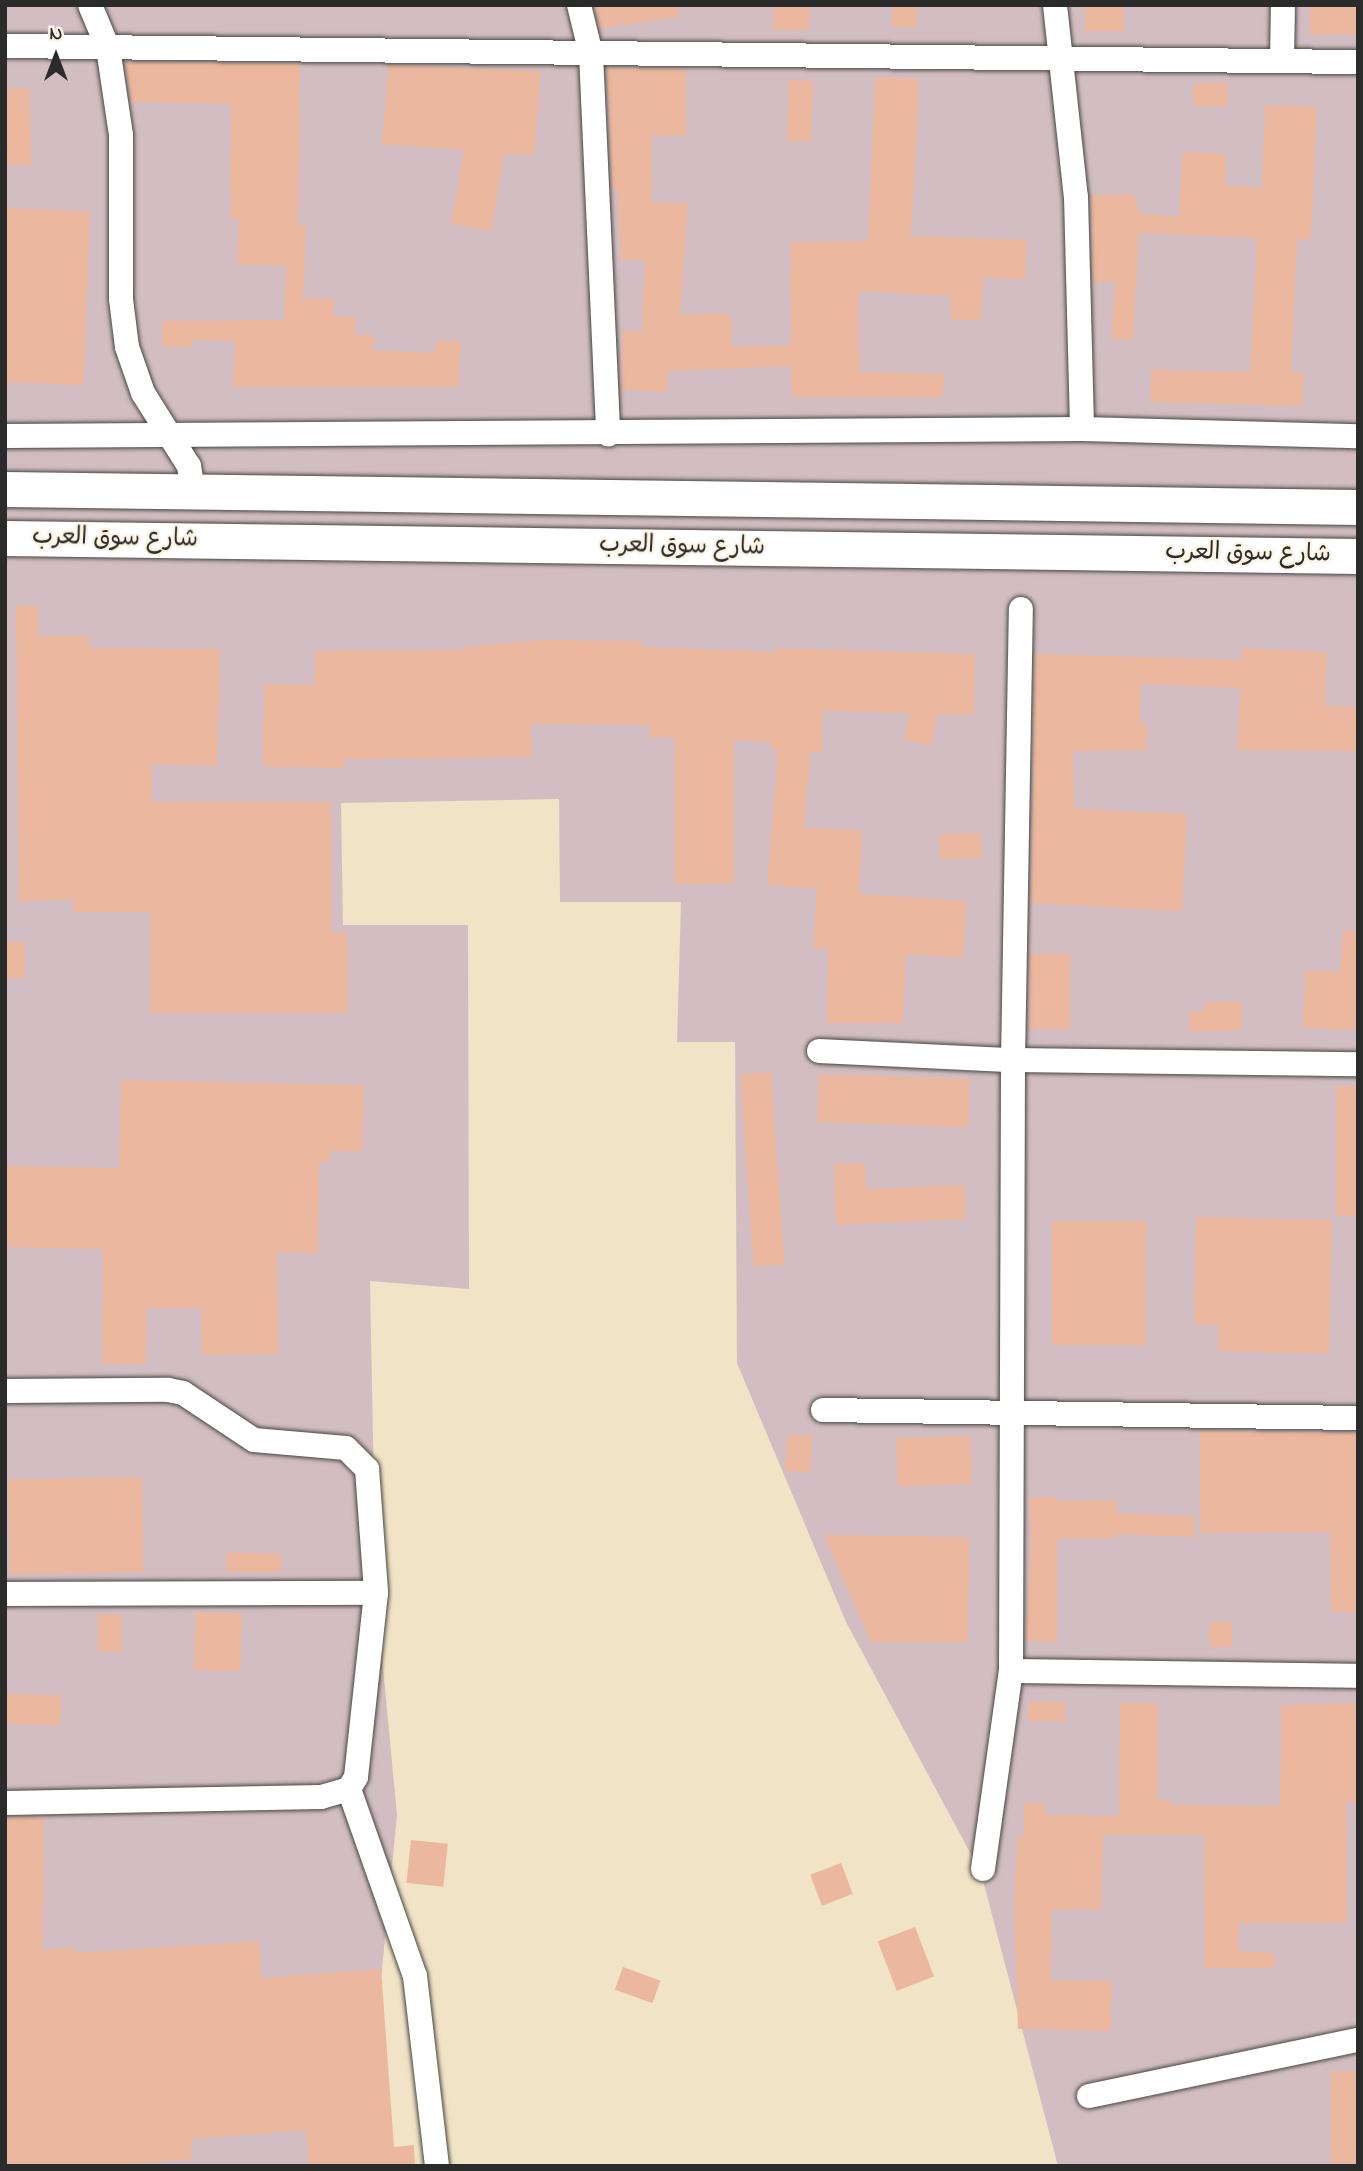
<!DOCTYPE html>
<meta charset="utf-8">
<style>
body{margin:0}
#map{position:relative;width:1363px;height:2171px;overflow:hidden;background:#f1e4c6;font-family:"Indie Flower","Playpen Sans Arabic",sans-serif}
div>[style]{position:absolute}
.industrial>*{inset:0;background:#d2bec2}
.building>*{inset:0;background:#ebb79e;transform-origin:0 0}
.roads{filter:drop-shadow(0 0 2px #494742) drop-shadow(0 0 2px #494742)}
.minor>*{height:24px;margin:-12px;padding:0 12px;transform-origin:12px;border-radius:12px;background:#fff}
.secondary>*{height:35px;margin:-17.5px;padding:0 17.5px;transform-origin:17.5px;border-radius:17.5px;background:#fff}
span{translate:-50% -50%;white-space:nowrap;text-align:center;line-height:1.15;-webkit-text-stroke:5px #fcf5e5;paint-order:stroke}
.street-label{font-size:24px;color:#2b2b2b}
.frame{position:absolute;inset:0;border:7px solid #2b2b2b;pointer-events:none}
.north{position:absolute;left:21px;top:21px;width:70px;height:70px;-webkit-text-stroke:5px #fcf5e5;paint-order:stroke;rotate:0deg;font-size:19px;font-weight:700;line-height:28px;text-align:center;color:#2b2b2b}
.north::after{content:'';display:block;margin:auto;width:24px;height:32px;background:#2b2b2b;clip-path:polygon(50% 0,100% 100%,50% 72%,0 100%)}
</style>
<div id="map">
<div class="industrial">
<div style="clip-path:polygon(5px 5px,1358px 5px,1358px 2166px,1058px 2166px,981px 1873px,846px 1622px,737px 1363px,735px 1042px,677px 1042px,681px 902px,560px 902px,559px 799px,341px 803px,343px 925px,468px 925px,469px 1289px,370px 1281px,376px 1593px,397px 1815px,363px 2166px,5px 2166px)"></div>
</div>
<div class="building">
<div style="clip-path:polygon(594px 5px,678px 5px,679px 17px,600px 28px)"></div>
<div style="left:773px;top:5px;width:36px;height:25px"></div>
<div style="left:892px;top:5px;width:25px;height:22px"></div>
<div style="left:1085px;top:5px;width:39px;height:26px"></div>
<div style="left:1310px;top:6px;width:48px;height:28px;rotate:1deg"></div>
<div style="clip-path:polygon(125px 62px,300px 64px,298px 226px,306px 226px,303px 298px,334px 299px,333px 316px,356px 317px,355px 335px,374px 335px,373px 350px,435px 353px,436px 340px,461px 341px,458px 387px,233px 387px,235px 341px,192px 340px,192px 347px,162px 347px,162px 321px,284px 320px,286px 266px,237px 264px,239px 219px,230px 219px,231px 104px,131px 102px)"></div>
<div style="clip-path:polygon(389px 65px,541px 71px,534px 156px,504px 153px,491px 231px,451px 224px,464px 150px,382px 144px)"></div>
<div style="clip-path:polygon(607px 68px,686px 69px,686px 136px,652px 136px,651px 202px,688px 203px,680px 315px,730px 313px,732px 347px,791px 345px,790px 242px,868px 241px,875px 77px,920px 79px,911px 236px,1027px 240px,1025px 280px,984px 277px,981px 321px,950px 319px,951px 296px,858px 291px,859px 372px,944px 374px,943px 397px,792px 397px,791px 366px,668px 371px,667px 392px,621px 390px,622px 331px,642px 331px,645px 260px,621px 260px,617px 190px,612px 190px)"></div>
<div style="left:789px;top:80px;width:24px;height:61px;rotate:2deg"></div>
<div style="left:1193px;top:83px;width:35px;height:23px"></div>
<div style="left:29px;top:88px;width:77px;height:24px;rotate:88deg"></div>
<div style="clip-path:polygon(1265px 105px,1317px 107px,1311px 240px,1297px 239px,1291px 373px,1304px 373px,1303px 406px,1150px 402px,1151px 370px,1250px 372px,1257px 238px,1139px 233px,1133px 340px,1111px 339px,1115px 282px,1093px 282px,1091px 195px,1133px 194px,1140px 213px,1179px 217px,1182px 152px,1226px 154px,1225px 186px,1262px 188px)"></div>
<div style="left:90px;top:211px;width:174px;height:85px;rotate:92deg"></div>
<div style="clip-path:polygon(16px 606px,38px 606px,39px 636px,89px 636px,89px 648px,220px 649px,217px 766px,152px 764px,152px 802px,331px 802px,331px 932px,347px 932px,347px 1013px,150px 1013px,150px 912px,73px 912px,73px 899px,19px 902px)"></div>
<div style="clip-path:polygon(542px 640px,642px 641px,642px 647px,774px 652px,774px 648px,975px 654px,974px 715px,937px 714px,932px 745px,904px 740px,910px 713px,823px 711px,822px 752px,811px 751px,804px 828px,862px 830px,859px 894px,967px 901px,963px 958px,906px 954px,903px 1023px,827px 1023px,828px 949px,813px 948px,817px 889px,767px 885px,778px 750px,771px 750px,771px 742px,734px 740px,734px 884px,675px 884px,675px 738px,649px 737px,650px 725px,531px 724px,532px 757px,344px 759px,344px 768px,263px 767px,264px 684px,314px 685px,316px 651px,464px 650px,464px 647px)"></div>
<div style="clip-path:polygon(1242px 648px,1327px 652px,1325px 706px,1358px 707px,1358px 751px,1237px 750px,1240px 688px,1141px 684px,1140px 723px,1147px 723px,1147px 750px,1073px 751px,1074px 809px,1187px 814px,1182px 911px,1031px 903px,1035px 654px,1241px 660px)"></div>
<div style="left:981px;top:833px;width:25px;height:42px;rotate:88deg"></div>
<div style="clip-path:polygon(1343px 930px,1358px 931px,1358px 1030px,1303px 1028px,1305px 970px,1340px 972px)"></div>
<div style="left:5px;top:942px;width:20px;height:36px"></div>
<div style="left:1030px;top:954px;width:40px;height:75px"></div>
<div style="clip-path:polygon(1242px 1001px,1242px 1030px,1190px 1032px,1189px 1011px,1205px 1011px,1205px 1002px)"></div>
<div style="left:771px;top:1072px;width:193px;height:31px;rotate:86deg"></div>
<div style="left:819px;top:1074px;width:151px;height:48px;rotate:2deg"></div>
<div style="clip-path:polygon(121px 1080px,364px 1085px,362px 1151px,330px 1151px,330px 1162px,319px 1162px,318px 1253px,277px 1252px,279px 1354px,202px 1355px,201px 1308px,147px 1308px,146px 1364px,102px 1364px,103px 1249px,5px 1247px,5px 1166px,119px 1168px)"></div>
<div style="left:1336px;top:1086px;width:22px;height:130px"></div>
<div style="clip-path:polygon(865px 1163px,866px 1189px,965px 1185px,966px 1219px,836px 1225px,834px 1164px)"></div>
<div style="clip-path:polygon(1196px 1217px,1332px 1220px,1329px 1354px,1218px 1351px,1219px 1325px,1194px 1324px)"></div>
<div style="left:1052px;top:1221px;width:94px;height:124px"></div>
<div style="clip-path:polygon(1200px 1431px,1358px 1433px,1358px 1612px,1331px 1612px,1330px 1532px,1200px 1533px)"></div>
<div style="left:788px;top:1434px;width:25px;height:37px;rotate:5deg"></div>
<div style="left:970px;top:1436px;width:48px;height:74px;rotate:88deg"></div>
<div style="left:142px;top:1477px;width:95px;height:134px;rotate:89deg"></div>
<div style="clip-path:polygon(1056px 1496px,1056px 1501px,1116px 1500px,1117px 1513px,1194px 1516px,1194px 1537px,1117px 1534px,1117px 1538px,1057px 1539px,1057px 1643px,1026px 1640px,1031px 1543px,1029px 1498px)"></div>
<div style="clip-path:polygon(824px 1535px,969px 1537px,968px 1642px,871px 1642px)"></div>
<div style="left:226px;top:1553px;width:55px;height:19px"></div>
<div style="left:196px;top:1612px;width:46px;height:58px;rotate:2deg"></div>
<div style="left:98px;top:1614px;width:24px;height:38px"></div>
<div style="left:1209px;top:1622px;width:23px;height:25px"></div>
<div style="left:5px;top:1694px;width:56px;height:30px;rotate:1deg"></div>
<div style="left:1028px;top:1702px;width:37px;height:19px"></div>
<div style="clip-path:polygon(1120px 1703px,1158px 1703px,1158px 1800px,1171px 1800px,1171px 1805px,1280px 1806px,1281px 1705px,1358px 1703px,1358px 1802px,1346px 1802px,1347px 1923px,1239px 1923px,1238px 1951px,1274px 1953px,1274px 1968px,1204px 1968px,1205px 1835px,1103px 1835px,1101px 1910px,1052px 1909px,1050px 1980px,1112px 1981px,1111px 2031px,1018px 2029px,1014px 1911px,1017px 1836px,1024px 1836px,1024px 1803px,1045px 1803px,1045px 1815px,1119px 1816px)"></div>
<div style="clip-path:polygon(44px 1817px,42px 1950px,73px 1947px,74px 1953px,259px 1941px,262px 1978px,381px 1969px,394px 2147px,414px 2145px,415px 2166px,309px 2166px,306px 2130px,191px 2139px,192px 2159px,104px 2166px,7px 2166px,5px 1818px)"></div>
<div style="left:411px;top:1840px;width:37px;height:43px;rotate:6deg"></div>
<div style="left:841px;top:1863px;width:33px;height:33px;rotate:69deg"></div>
<div style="left:915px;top:1927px;width:53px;height:40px;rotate:69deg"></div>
<div style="left:623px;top:1967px;width:40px;height:24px;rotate:20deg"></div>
<div style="left:1358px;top:2071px;width:93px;height:27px;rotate:90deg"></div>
</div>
<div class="roads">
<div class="minor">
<div style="left:90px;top:5px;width:47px;rotate:67.3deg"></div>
<div style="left:108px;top:48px;width:88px;rotate:81.5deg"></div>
<div style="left:121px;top:135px;width:164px;rotate:90deg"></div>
<div style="left:121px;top:299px;width:48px;rotate:82.9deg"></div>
<div style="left:127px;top:347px;width:49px;rotate:70.8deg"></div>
<div style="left:143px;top:393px;width:86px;rotate:57.8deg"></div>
<div style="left:189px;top:466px;width:25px;rotate:81deg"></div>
<div style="left:579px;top:5px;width:50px;rotate:76.2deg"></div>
<div style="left:591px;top:54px;width:381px;rotate:87.4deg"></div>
<div style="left:1055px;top:5px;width:193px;rotate:83.8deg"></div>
<div style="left:1076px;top:197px;width:232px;rotate:88.5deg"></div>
<div style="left:5px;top:46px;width:1353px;rotate:0.68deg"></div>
<div style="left:1282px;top:61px;width:56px;rotate:-89deg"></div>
<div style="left:5px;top:436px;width:1077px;rotate:-0.37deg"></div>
<div style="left:1082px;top:429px;width:276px;rotate:1.5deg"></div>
<div style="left:819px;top:1051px;width:194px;rotate:2.7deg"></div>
<div style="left:1013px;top:1060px;width:345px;rotate:0.7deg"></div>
<div style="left:5px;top:1391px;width:163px;rotate:-0.4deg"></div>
<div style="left:168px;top:1390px;width:15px;rotate:11deg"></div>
<div style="left:183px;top:1393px;width:85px;rotate:33.5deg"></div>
<div style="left:254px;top:1440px;width:92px;rotate:5deg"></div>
<div style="left:346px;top:1448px;width:30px;rotate:45deg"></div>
<div style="left:367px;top:1469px;width:124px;rotate:85.8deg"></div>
<div style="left:376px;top:1593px;width:185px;rotate:96.2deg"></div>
<div style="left:356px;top:1777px;width:14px;rotate:120deg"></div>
<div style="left:349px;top:1789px;width:29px;rotate:164deg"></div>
<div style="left:321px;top:1797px;width:316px;rotate:178.9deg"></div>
<div style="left:823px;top:1410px;width:535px;rotate:0.86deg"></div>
<div style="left:5px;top:1594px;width:371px;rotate:-0.2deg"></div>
<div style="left:1011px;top:1671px;width:347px;rotate:0.8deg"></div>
<div style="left:349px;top:1789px;width:198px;rotate:70.6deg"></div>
<div style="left:415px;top:1976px;width:191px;rotate:83.4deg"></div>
<div style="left:983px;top:1869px;width:200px;rotate:-82deg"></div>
<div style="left:1011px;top:1671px;width:611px;rotate:-89.81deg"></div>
<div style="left:1013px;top:1060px;width:451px;rotate:-89deg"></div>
<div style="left:1089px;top:2096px;width:275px;rotate:-11.8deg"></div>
</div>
<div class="secondary">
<div style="left:5px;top:489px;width:1353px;rotate:0.76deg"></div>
<div style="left:5px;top:538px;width:1353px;rotate:0.76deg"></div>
</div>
</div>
<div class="street-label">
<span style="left:115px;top:539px;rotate:1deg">شارع سوق العرب</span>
<span style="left:682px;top:547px;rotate:1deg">شارع سوق العرب</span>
<span style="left:1248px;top:554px;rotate:1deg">شارع سوق العرب</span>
</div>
<div class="frame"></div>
<div class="north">N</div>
</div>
